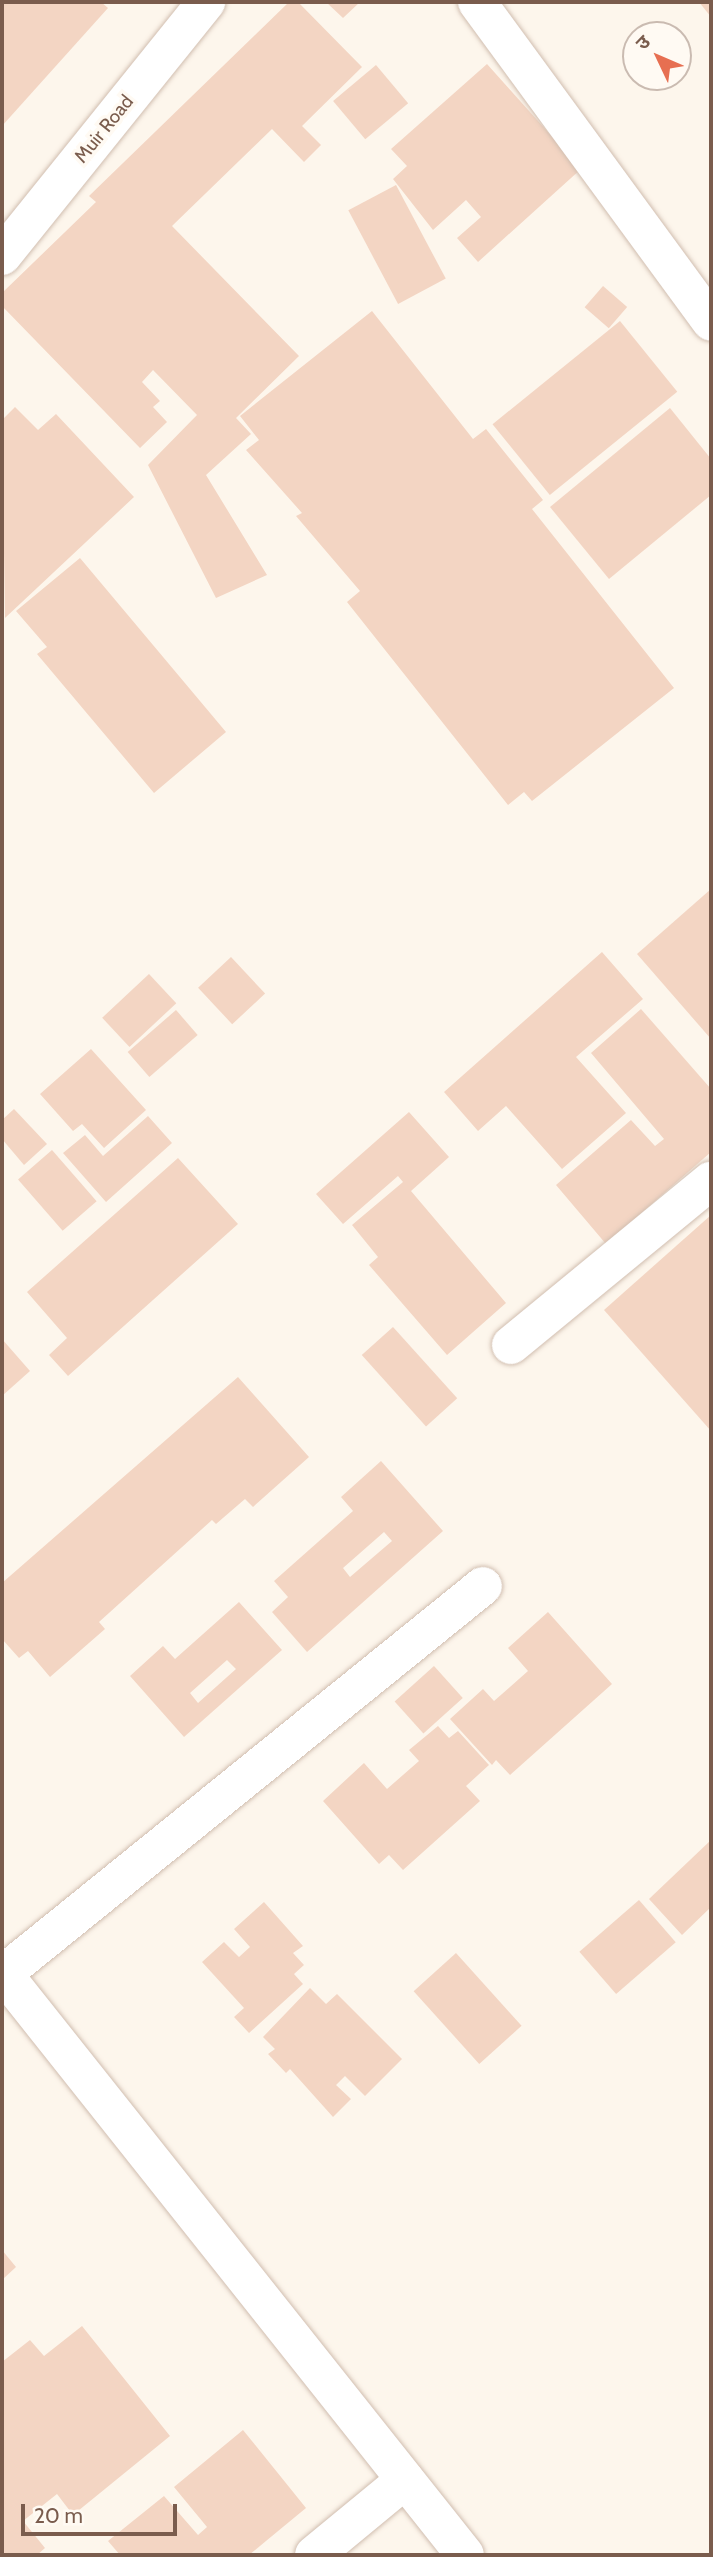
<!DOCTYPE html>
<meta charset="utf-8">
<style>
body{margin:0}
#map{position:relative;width:713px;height:2557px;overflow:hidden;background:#fdf6ec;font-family:Cabin,"Noto Sans Devanagari",sans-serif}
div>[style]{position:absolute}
.building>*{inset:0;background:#f3d5c3;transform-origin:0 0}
.roads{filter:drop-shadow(0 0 2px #d1beb0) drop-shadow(0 0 2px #d1beb0)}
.street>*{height:38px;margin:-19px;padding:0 19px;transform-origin:19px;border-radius:19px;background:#fff}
.secondary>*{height:38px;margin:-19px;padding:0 19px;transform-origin:19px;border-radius:19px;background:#fff}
span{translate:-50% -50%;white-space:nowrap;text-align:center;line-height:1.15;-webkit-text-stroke:7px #fffaf3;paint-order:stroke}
.street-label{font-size:19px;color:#7a5c4d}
.frame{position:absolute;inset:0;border:4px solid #7a5c4d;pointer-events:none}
.north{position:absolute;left:622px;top:21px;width:70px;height:70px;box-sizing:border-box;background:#fffaf3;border:2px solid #cabbb1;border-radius:50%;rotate:314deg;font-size:19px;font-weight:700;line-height:28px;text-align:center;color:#7a5c4d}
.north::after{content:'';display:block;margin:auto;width:24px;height:32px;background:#e76f51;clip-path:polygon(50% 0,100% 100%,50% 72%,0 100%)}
.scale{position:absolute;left:21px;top:2504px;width:156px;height:32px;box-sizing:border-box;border:4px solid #7a5c4d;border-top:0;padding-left:9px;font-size:21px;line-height:24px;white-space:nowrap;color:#7a5c4d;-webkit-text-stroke:5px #fffaf3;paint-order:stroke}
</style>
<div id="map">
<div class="building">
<div style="clip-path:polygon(2px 2px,101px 2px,108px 8px,2px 126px)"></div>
<div style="clip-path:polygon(289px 2px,298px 2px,362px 67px,302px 126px,321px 145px,304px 162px,272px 129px,172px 226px,299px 356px,236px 418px,251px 434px,206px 475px,267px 575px,216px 598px,148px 465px,197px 415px,153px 370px,142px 382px,160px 401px,153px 407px,167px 422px,140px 448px,2px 306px,2px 293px,96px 202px,89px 196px)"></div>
<div style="clip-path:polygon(326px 2px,360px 2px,343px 18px)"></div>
<div style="clip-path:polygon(699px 2px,711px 2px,711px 17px)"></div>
<div style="clip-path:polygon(487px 64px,581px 169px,478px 262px,457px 238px,481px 217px,466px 200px,433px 230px,393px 179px,407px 166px,391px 149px)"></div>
<div style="left:376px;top:65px;width:50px;height:56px;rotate:50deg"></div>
<div style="left:396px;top:185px;width:106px;height:54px;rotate:62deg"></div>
<div style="left:603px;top:286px;width:32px;height:28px;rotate:41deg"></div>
<div style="clip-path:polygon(372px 311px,473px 439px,486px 429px,543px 500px,532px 509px,674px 688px,532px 801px,524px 792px,508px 805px,347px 602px,360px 591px,296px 516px,302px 513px,246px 450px,259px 440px,240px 416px)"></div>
<div style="left:620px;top:321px;width:91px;height:164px;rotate:51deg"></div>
<div style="clip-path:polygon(15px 407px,38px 430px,56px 414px,134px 497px,5px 618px,2px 420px)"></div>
<div style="clip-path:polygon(670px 408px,711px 459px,711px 495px,609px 579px,550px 507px)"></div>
<div style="clip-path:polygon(80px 558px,226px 732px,154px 793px,37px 654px,47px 647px,16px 611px)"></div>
<div style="clip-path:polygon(711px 889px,711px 1039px,637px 954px)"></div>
<div style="clip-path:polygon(602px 952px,643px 999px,576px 1057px,626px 1113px,562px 1169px,506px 1106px,478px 1131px,444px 1092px)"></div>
<div style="left:231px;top:957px;width:50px;height:45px;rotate:47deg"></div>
<div style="left:149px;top:974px;width:40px;height:64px;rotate:47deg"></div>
<div style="clip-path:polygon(641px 1009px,711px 1089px,711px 1152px,606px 1244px,556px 1185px,631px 1120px,655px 1146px,664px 1139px,591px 1053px)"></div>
<div style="left:176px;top:1010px;width:33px;height:64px;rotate:49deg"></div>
<div style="clip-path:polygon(91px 1049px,146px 1110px,104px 1148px,82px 1124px,73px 1131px,40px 1094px)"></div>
<div style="clip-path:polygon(14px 1109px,47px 1144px,24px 1165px,2px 1139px,2px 1120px)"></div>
<div style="clip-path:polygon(409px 1112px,449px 1157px,411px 1191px,506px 1303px,447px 1355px,369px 1265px,378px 1257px,352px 1225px,403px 1182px,398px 1176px,343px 1224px,316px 1194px)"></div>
<div style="clip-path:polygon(148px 1116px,172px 1143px,106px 1202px,63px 1153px,85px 1135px,103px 1156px)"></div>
<div style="left:52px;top:1150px;width:68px;height:45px;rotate:49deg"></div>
<div style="clip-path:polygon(178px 1158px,238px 1224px,68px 1376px,49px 1355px,67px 1338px,27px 1292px)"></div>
<div style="clip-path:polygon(711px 1215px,711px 1431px,604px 1310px)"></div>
<div style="left:393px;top:1327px;width:96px;height:42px;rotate:48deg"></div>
<div style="clip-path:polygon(2px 1339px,30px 1371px,2px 1396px)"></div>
<div style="clip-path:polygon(238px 1377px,309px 1457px,253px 1507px,245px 1499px,216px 1524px,212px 1520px,99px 1622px,105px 1629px,50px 1677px,28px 1651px,19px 1658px,2px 1639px,2px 1583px)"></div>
<div style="clip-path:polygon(evenodd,381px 1461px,443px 1531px,307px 1652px,272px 1612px,288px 1597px,274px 1581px,353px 1511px,341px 1497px,381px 1461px,384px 1532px,392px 1541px,350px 1577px,343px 1568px,384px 1532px)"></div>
<div style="clip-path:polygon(evenodd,239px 1602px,282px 1650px,184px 1737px,130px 1676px,163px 1646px,175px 1659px,239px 1602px,227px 1660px,236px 1669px,198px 1703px,190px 1693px,227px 1660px)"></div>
<div style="clip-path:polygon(548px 1612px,612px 1684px,510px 1775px,496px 1760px,492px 1765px,450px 1719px,483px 1689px,494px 1701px,528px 1671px,508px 1648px)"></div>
<div style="left:434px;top:1666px;width:43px;height:53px;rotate:48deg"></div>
<div style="clip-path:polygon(438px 1726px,449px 1738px,458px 1731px,489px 1765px,466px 1786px,480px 1801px,403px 1870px,389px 1855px,379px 1864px,323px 1801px,364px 1763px,387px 1789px,419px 1761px,409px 1750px)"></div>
<div style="clip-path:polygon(711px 1840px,711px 1907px,682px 1935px,649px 1899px)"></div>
<div style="left:639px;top:1900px;width:56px;height:79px;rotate:49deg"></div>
<div style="clip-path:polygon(264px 1902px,303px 1946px,293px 1953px,304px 1965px,294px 1974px,303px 1984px,249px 2033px,234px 2017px,244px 2008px,202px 1962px,224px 1942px,239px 1957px,250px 1947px,234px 1929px)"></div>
<div style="left:456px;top:1953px;width:98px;height:57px;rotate:48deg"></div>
<div style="clip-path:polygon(310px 1988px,326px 2004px,337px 1994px,402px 2059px,365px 2096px,345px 2076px,336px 2085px,351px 2099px,333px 2117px,290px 2069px,286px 2073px,268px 2054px,275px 2049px,263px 2037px)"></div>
<div style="clip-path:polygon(2px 2250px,16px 2267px,2px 2280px)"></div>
<div style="clip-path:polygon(82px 2326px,170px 2436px,73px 2515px,57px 2494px,23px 2521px,45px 2548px,37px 2555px,2px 2555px,2px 2362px,30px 2340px,44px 2356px)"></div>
<div style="clip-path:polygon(243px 2430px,306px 2508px,249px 2555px,120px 2555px,108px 2541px,164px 2496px,198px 2535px,207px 2527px,174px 2487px)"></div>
</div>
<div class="roads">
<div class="street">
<div style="left:511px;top:1345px;width:259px;rotate:-39.4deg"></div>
<div style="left:3px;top:1974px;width:617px;rotate:-38.95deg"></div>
<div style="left:314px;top:2555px;width:118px;rotate:-39.5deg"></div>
</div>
<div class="secondary">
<div style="left:477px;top:2px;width:396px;rotate:53.8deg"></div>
<div style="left:2px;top:256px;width:326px;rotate:-51.2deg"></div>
<div style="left:2px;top:1972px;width:744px;rotate:51.54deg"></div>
</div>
</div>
<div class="street-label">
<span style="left:104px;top:129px;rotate:-51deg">Muir Road</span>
</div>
<div class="frame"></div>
<div class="north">उ</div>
<div class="scale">20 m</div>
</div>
